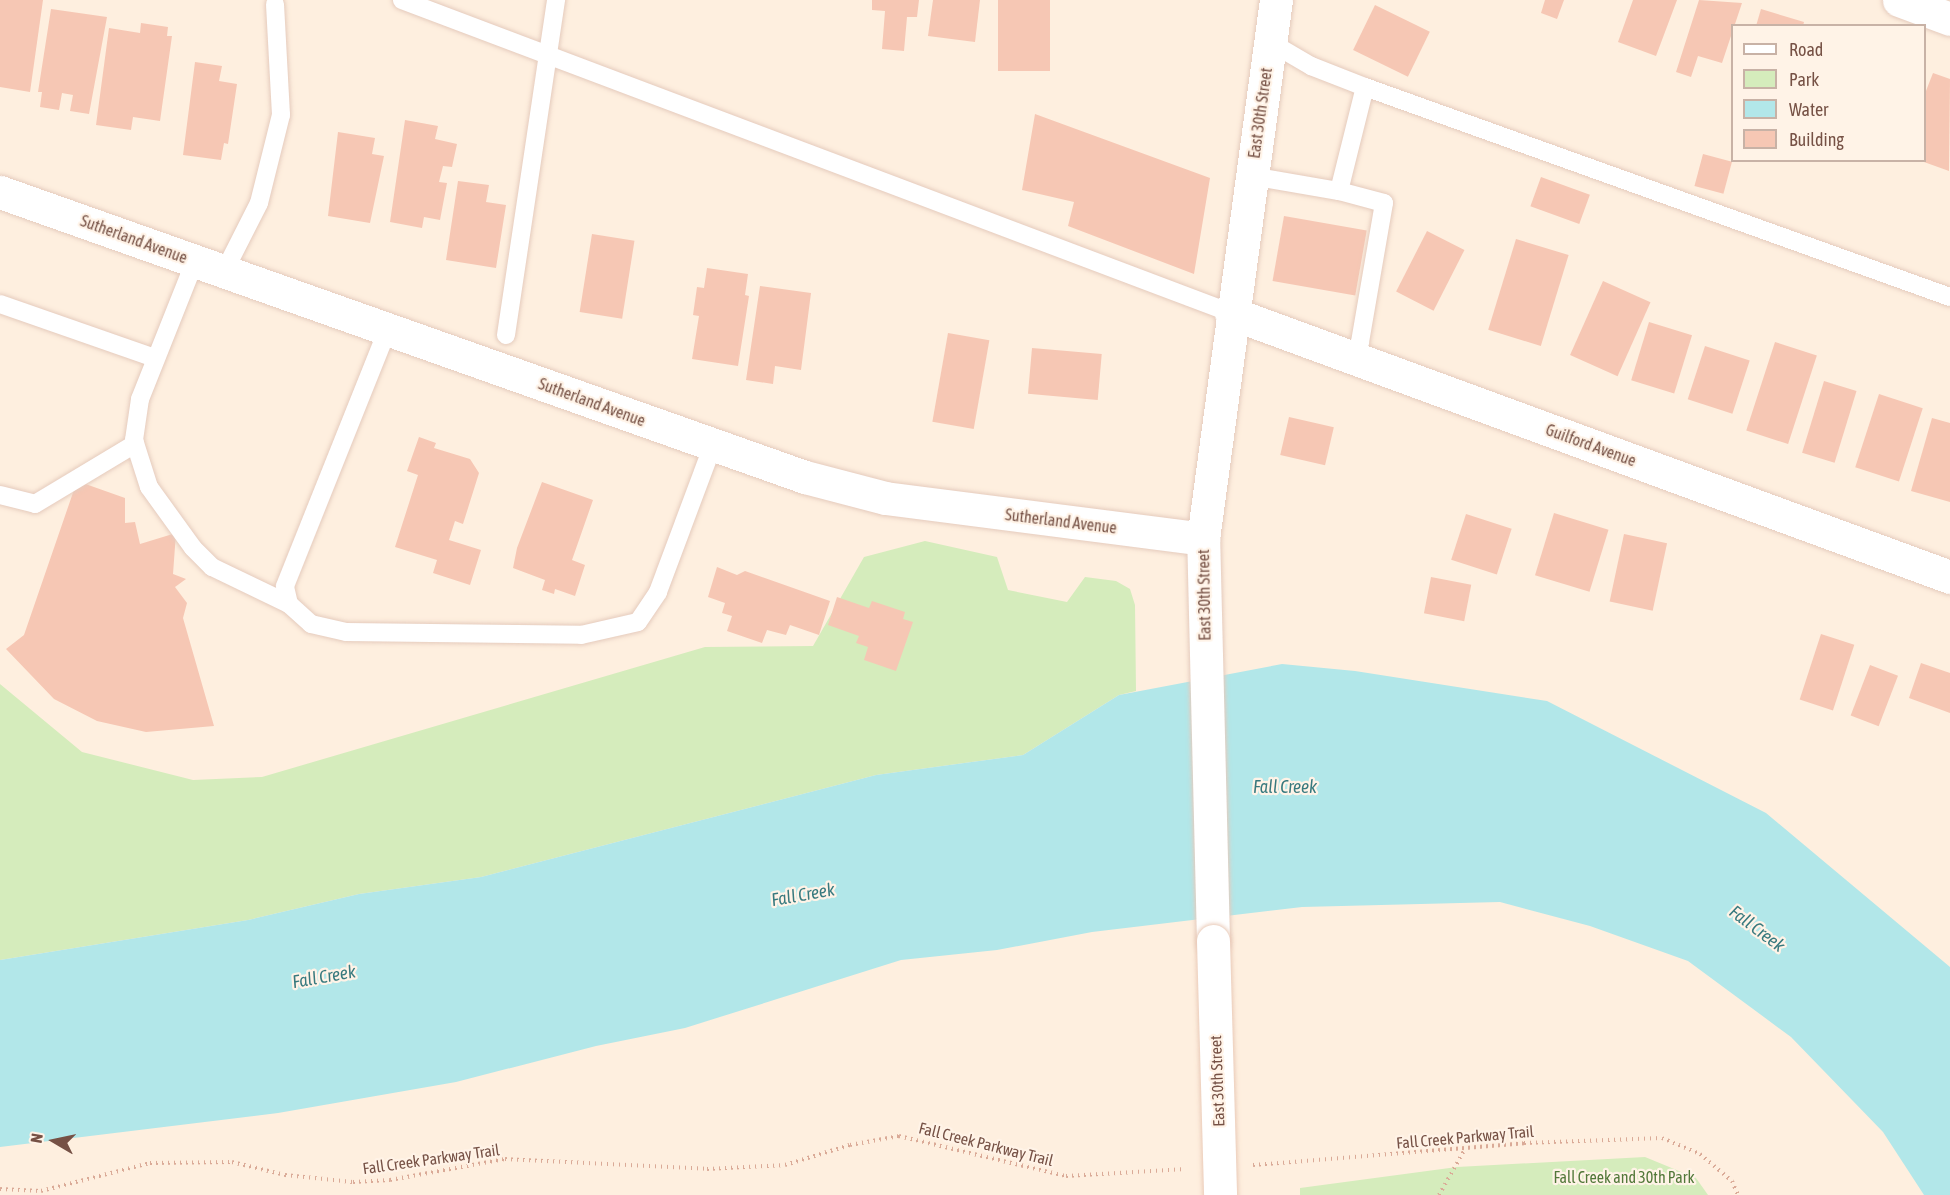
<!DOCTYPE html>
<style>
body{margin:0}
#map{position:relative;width:1950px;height:1195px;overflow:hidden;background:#feefdf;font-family:"Asap Condensed",sans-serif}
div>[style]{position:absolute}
.green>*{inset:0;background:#d5ecbc}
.water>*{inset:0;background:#b2e7e9}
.building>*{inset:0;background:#f6c7b4;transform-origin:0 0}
.path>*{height:4px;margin-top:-2px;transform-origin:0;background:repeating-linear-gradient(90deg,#daaa97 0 1.5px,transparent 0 6px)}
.roads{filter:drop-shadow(0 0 2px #e5cbbd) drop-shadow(0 0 2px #e5cbbd)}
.lane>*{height:18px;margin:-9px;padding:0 9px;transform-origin:9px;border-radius:9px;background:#fff}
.street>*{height:33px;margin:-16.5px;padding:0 16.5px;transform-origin:16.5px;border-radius:16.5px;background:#fff}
.secondary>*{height:33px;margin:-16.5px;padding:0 16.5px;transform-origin:16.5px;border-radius:16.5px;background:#fff}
.bridges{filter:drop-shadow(0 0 2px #eacbb9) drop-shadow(0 0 2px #eacbb9)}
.secondary-bridge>*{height:33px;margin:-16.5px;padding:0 16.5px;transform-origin:16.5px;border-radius:16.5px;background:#fff}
span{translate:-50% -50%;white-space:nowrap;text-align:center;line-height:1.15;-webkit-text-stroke:4.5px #fff3e7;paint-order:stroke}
.street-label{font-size:16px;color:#765145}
.park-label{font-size:16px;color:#527839}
.water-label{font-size:18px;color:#37797e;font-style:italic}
.legend{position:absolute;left:1731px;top:24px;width:195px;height:138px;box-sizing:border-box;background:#fff3e7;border:2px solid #c8b2a6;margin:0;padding:8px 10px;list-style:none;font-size:18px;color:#765145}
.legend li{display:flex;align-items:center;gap:12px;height:30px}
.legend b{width:30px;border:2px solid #c8b2a6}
.north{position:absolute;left:24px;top:1111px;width:60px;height:60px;-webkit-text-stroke:4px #fff3e7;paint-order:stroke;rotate:279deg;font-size:16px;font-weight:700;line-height:24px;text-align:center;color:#765145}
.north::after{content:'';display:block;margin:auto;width:21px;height:27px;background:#765145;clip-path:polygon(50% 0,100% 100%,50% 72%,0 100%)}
</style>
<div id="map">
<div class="green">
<div style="clip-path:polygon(925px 541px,997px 557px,1008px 590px,1067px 602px,1085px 577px,1116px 581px,1130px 589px,1135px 605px,1136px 691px,1119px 695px,1023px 755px,876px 775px,481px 877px,359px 894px,248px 920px,0 960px,0 684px,82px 752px,193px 780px,262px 777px,705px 647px,813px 646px,864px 557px)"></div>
<div style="clip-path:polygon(1645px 1157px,1696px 1178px,1708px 1195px,1300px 1195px,1300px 1188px,1457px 1167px)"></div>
</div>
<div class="water">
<div style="clip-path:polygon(1282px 664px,1355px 671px,1547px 701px,1766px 813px,1950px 967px,1950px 1195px,1924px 1195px,1883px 1132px,1791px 1037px,1688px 961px,1590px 926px,1500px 902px,1302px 907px,1092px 932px,997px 950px,901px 960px,685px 1028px,596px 1046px,456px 1082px,278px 1113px,0 1147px,0 960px,248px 920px,359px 894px,481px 877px,876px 775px,1023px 755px,1119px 695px)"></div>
</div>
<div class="building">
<div style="clip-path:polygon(0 0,43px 0,30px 92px,0 87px)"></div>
<div style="clip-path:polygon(872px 0,919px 0,917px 17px,907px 17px,904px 51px,882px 49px,885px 11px,872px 10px)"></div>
<div style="clip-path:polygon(933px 0,980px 0,975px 42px,928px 36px)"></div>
<div style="left:998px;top:0;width:52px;height:71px"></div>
<div style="clip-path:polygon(1545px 0,1564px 0,1557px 19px,1541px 13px)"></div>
<div style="clip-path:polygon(1633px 0,1677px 0,1656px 56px,1618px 42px)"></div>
<div style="clip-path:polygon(1699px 0,1742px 3px,1722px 63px,1698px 56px,1691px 77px,1676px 72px)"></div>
<div style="left:1375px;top:5px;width:61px;height:50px;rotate:26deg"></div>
<div style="clip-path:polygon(51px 9px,107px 17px,89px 114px,70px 111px,73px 95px,62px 93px,59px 110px,40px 107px,42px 92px,38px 92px)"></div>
<div style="clip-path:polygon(1761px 9px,1804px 22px,1803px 26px,1756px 26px)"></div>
<div style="clip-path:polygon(141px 23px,168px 27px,167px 36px,172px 36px,160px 121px,133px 117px,131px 130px,96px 125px,109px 28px,140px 33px)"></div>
<div style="clip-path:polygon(195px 62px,222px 66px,219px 81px,237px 84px,228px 144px,224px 143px,221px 160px,183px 155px)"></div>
<div style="clip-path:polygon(1933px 73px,1950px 79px,1949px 171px,1924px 162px,1924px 96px)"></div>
<div style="clip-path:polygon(1035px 114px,1210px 178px,1194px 274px,1068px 226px,1074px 202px,1022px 190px)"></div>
<div style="clip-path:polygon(405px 120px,438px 126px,435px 139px,457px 144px,452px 167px,443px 166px,439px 182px,447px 183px,440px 220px,424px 217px,422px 228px,390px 222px)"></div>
<div style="clip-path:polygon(338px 132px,375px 138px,372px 154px,384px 156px,370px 223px,328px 216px)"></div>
<div style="left:1703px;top:154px;width:30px;height:33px;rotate:15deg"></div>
<div style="left:1541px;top:177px;width:52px;height:31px;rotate:20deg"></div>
<div style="clip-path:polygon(458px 181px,489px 185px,486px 202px,506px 205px,496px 268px,446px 260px)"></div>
<div style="left:1284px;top:216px;width:84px;height:66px;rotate:10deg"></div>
<div style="left:1427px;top:231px;width:42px;height:68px;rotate:27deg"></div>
<div style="left:592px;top:234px;width:43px;height:79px;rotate:9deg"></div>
<div style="left:1516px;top:239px;width:55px;height:95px;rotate:17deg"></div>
<div style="clip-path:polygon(707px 268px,748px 274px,745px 295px,749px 296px,738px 366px,692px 359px,699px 316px,693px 315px,697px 287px,704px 288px)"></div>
<div style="left:1603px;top:281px;width:52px;height:81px;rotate:24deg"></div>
<div style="clip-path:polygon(760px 286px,811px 293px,801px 370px,775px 366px,773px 384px,746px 380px)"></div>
<div style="left:1649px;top:322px;width:45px;height:61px;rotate:17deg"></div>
<div style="left:948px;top:333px;width:42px;height:90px;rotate:10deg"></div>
<div style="left:1775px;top:342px;width:44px;height:93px;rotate:18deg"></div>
<div style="left:1705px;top:346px;width:47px;height:56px;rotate:18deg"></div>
<div style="left:1032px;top:348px;width:70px;height:46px;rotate:5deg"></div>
<div style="left:1824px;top:381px;width:34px;height:75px;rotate:17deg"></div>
<div style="left:1879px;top:394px;width:46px;height:77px;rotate:18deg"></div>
<div style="left:1289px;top:417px;width:46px;height:39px;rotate:13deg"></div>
<div style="clip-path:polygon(1932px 418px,1950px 423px,1950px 502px,1911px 491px)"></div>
<div style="clip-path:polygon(419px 437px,436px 443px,434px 448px,470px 459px,479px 473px,463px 524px,455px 521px,449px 540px,481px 550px,470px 585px,433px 573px,437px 560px,395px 547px,418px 475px,407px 471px)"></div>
<div style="clip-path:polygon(77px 481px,125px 498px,125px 523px,135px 522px,140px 544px,176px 533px,173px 574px,186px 579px,175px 587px,187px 603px,183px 618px,214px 726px,146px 732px,97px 721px,54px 699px,6px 649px,24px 635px)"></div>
<div style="clip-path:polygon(542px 482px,593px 500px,572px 560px,585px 565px,575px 596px,555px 589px,554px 594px,542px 590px,545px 580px,513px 568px,517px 548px)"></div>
<div style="left:1554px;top:513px;width:57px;height:65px;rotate:17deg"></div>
<div style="left:1466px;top:514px;width:48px;height:48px;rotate:18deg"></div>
<div style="left:1624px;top:534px;width:44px;height:69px;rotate:12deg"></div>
<div style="clip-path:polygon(717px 567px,737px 575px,745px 571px,830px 601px,819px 635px,790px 625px,786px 635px,767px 630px,762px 643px,727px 631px,732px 616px,722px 613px,725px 603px,708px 597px)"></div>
<div style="left:1431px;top:577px;width:41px;height:37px;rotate:11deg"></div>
<div style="clip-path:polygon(837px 597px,869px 608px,872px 601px,905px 612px,903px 619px,913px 622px,896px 671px,864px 660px,868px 647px,856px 643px,859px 636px,828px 625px)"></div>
<div style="left:1821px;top:634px;width:35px;height:69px;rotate:18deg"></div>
<div style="clip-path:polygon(1921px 663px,1950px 673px,1950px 713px,1909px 698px)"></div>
<div style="left:1870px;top:665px;width:30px;height:54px;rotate:21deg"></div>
</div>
<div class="path">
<div style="left:1253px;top:1165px;width:272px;rotate:-4.6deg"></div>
<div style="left:1524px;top:1143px;width:138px;rotate:-2.1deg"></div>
<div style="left:1662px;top:1138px;width:41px;rotate:22.8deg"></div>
<div style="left:1700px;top:1154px;width:42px;rotate:40.2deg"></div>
<div style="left:1732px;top:1181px;width:15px;rotate:67deg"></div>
<div style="left:0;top:1189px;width:41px;rotate:2.8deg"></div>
<div style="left:41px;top:1191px;width:113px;rotate:-14.4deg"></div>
<div style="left:150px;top:1163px;width:82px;rotate:-0.7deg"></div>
<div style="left:232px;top:1162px;width:55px;rotate:13.8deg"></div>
<div style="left:285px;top:1175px;width:68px;rotate:5.9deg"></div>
<div style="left:353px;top:1182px;width:37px;rotate:-3deg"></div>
<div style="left:390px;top:1180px;width:117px;rotate:-10.3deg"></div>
<div style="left:505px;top:1159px;width:202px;rotate:2.8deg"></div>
<div style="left:707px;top:1169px;width:78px;rotate:-2.9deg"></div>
<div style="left:785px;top:1165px;width:68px;rotate:-17.1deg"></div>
<div style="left:850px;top:1145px;width:50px;rotate:-10.4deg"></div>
<div style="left:899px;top:1136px;width:172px;rotate:13.5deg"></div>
<div style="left:1066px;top:1176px;width:120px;rotate:-3.3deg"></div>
<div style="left:1439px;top:1195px;width:53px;rotate:-60.5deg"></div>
</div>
<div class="roads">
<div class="lane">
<div style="left:402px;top:0;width:886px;rotate:20.68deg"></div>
<div style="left:1270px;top:42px;width:48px;rotate:30.3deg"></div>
<div style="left:1311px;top:66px;width:58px;rotate:21.3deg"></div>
<div style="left:1365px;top:87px;width:622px;rotate:19.75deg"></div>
<div style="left:1251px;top:176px;width:89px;rotate:9.7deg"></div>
<div style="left:195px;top:261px;width:149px;rotate:111.7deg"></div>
<div style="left:140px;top:399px;width:41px;rotate:98.3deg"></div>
<div style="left:134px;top:440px;width:49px;rotate:72.3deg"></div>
<div style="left:149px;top:487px;width:75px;rotate:54.2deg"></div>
<div style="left:193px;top:548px;width:27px;rotate:45deg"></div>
<div style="left:212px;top:567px;width:85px;rotate:25.7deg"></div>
<div style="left:289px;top:604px;width:30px;rotate:42deg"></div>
<div style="left:311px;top:624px;width:36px;rotate:13deg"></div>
<div style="left:346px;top:632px;width:235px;rotate:0.7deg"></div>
<div style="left:581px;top:635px;width:58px;rotate:-12.8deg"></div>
<div style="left:638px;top:622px;width:36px;rotate:-56deg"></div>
<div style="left:658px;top:592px;width:157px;rotate:-69.5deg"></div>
<div style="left:224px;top:272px;width:77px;rotate:-63.1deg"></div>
<div style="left:259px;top:203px;width:91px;rotate:-76deg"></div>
<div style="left:281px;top:115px;width:111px;rotate:-93.1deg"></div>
<div style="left:0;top:304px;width:164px;rotate:19.2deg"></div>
<div style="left:506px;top:335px;width:339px;rotate:-81.5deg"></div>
<div style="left:1352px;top:358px;width:18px;rotate:-63deg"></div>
<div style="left:1360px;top:342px;width:141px;rotate:-80.2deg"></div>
<div style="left:1384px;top:203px;width:47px;rotate:-165.1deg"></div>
<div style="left:1339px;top:191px;width:107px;rotate:-76deg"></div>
<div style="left:0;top:495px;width:36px;rotate:14deg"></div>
<div style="left:35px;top:504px;width:117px;rotate:-31deg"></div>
<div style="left:289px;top:604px;width:18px;rotate:-103deg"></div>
<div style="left:285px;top:586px;width:277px;rotate:-68.2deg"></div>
</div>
<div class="street">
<div style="left:1899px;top:0;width:54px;rotate:20.4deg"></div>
<div style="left:0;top:192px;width:854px;rotate:19.5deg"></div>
<div style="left:805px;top:477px;width:83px;rotate:14.7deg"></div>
<div style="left:885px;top:498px;width:321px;rotate:7.3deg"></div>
<div style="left:1231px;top:313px;width:766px;rotate:20.16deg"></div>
</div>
<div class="secondary">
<div style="left:1213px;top:941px;width:402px;rotate:-91.4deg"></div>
<div style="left:1203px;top:539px;width:544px;rotate:-82.29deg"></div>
</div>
</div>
<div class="bridges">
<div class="secondary-bridge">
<div style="left:1213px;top:941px;width:254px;rotate:88.4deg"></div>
</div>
</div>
<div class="street-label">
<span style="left:1260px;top:113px;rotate:-82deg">East 30th Street</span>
<span style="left:134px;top:239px;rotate:20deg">Sutherland Avenue</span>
<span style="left:592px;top:402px;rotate:20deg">Sutherland Avenue</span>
<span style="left:1591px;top:445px;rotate:20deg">Guilford Avenue</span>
<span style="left:1061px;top:521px;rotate:7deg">Sutherland Avenue</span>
<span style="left:1204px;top:595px;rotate:-91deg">East 30th Street</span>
<span style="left:1217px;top:1081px;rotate:-92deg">East 30th Street</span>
<span style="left:1465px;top:1137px;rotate:-5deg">Fall Creek Parkway Trail</span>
<span style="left:986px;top:1144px;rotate:14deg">Fall Creek Parkway Trail</span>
<span style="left:431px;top:1159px;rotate:-8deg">Fall Creek Parkway Trail</span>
</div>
<div class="park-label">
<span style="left:1624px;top:1177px">Fall Creek and 30th Park</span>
</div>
<div class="water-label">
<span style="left:1285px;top:787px">Fall Creek</span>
<span style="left:803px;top:895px;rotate:-10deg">Fall Creek</span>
<span style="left:1757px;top:929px;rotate:37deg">Fall Creek</span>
<span style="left:324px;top:977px;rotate:-10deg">Fall Creek</span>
</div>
<ul class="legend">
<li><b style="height:8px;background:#fff"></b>Road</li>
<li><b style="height:16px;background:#d5ecbc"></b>Park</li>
<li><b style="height:16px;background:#b2e7e9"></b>Water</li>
<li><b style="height:16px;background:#f6c7b4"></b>Building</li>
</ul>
<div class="north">N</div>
</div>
